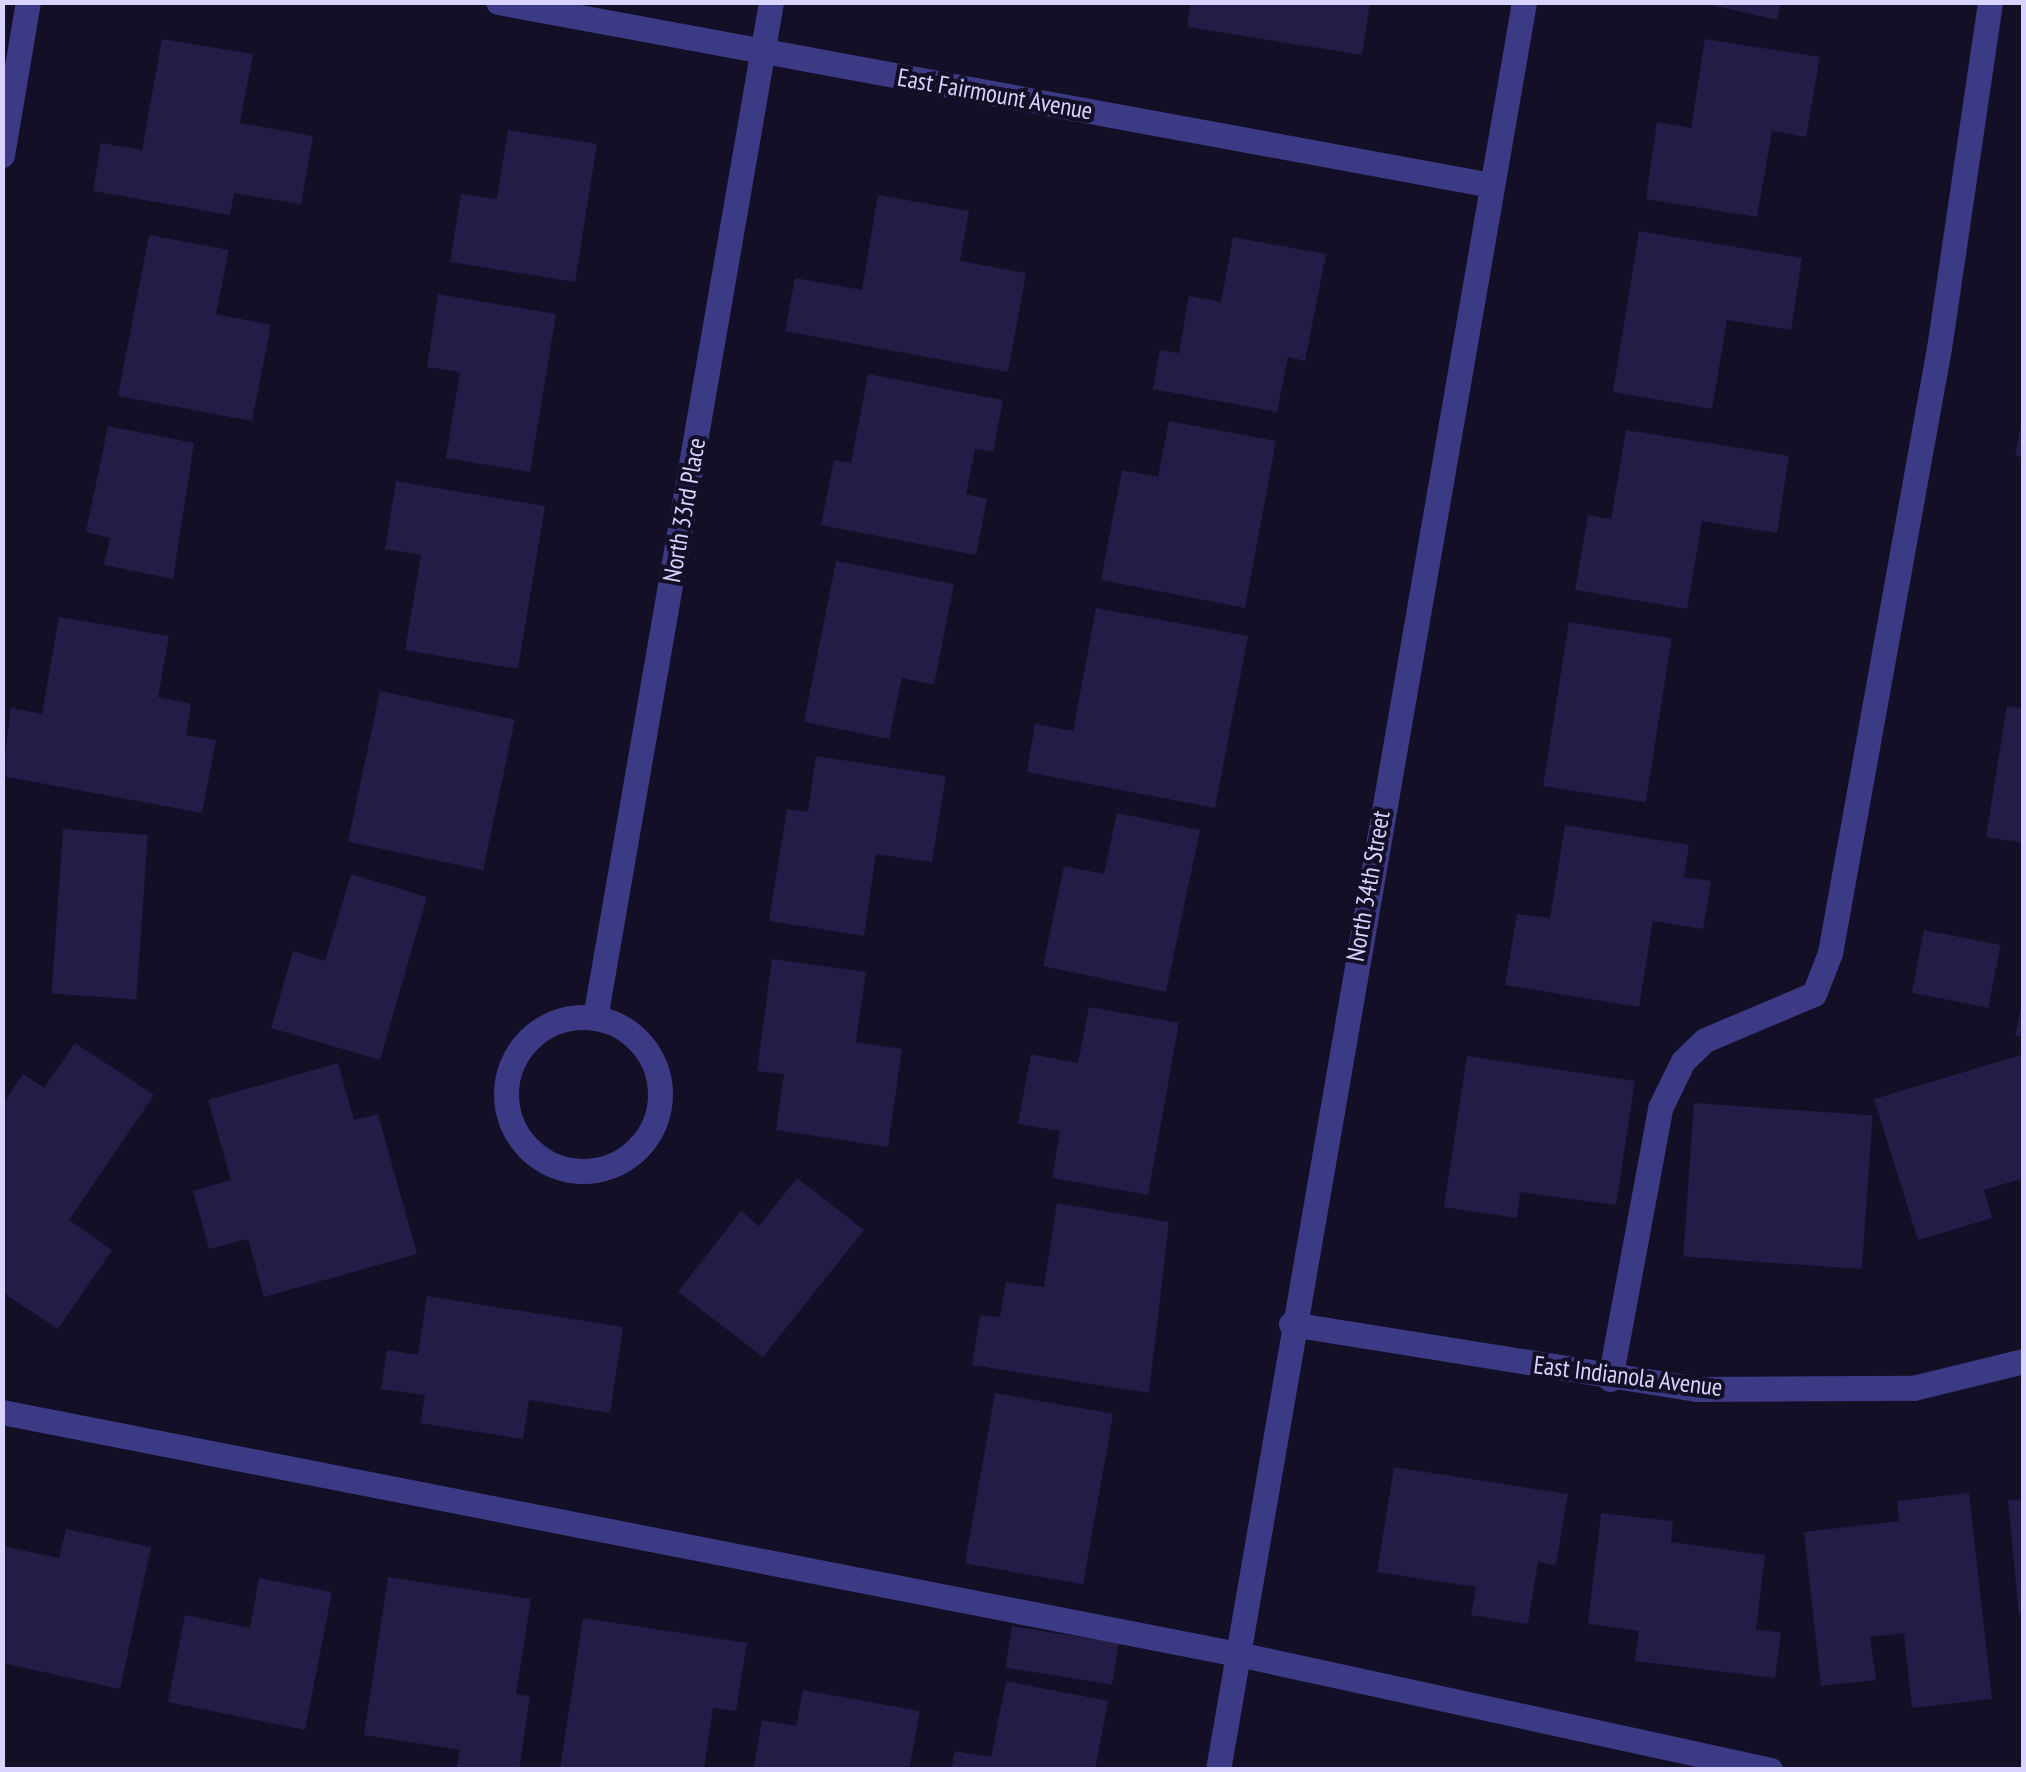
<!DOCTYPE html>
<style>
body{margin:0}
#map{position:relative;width:2026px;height:1772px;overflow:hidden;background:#130f26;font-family:"PT Sans Narrow",sans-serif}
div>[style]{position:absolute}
.building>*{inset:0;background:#241b47;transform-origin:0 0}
.service>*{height:25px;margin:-12.5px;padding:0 12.5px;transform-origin:12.5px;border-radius:12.5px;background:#3d3a85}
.minor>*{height:25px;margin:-12.5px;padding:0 12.5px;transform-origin:12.5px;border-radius:12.5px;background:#3d3a85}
.minor>.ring{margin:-12.5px;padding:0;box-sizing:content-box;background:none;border:25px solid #3d3a85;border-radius:50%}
span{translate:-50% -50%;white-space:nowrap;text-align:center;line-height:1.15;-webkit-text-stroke:8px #130f26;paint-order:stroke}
.street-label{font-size:25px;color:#d9d4ff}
.frame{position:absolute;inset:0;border:5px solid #d9d4ff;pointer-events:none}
</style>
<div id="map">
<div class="building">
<div style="clip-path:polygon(1191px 2px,1370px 2px,1362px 55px,1187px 27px)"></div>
<div style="clip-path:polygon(1699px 2px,1781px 2px,1777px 20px)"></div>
<div style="clip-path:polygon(162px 39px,253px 54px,240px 123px,313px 136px,301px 204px,234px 193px,230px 215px,93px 191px,101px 143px,142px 150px)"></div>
<div style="clip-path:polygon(1705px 39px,1820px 57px,1806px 137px,1772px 131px,1757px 217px,1646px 199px,1657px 122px,1691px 128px)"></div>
<div style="clip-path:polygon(508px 130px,597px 144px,575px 282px,450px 262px,461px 194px,497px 199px)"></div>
<div style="clip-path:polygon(878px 195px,969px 211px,960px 261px,1026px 273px,1008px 372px,785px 331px,795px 278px,862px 290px)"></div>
<div style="clip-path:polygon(1639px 231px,1802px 258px,1791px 330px,1727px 320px,1712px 409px,1613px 392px)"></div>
<div style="clip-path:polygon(149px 235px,229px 250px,216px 314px,271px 325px,252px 421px,118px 396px)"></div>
<div style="clip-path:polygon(1233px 237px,1326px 254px,1305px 361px,1288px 357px,1277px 412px,1153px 389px,1160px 350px,1179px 353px,1189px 296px,1221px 302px)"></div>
<div style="clip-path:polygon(438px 294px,556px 314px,530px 472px,446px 458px,460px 372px,427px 367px)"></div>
<div style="clip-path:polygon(868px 374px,1003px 400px,993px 452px,975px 449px,966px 494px,987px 499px,976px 555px,821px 525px,834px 460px,851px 463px)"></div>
<div style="clip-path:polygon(1169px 421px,1276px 441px,1245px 608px,1101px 580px,1122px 470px,1158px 477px)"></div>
<div style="clip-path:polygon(2022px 421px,2024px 422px,2024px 457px,2015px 456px)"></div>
<div style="clip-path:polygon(108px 426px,194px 443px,173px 579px,104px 565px,110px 538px,86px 532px)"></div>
<div style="clip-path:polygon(1626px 430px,1789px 456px,1777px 533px,1702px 521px,1687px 609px,1575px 590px,1588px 515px,1611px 519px)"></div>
<div style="clip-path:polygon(396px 481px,545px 506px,518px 669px,405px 650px,421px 555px,385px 549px)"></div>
<div style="clip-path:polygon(836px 561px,954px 584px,934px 685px,902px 678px,889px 739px,804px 722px)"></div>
<div style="clip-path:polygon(1096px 608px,1248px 636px,1215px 808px,1027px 772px,1035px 724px,1073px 731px)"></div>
<div style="clip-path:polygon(59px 617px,169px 636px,158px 697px,191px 704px,186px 735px,216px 740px,202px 813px,2px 776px,11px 708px,42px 714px)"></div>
<div style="left:1569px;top:622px;width:104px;height:166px;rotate:9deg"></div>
<div style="left:380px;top:691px;width:138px;height:154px;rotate:12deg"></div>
<div style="clip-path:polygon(2007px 706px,2024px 708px,2024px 843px,1986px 837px)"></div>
<div style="clip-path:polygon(816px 756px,946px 776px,932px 862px,876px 854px,864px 936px,769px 921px,787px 809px,808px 812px)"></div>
<div style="clip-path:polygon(1117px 813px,1200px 830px,1166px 992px,1043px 966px,1064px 866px,1104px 874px)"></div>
<div style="clip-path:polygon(1565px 825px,1689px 845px,1684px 877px,1711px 881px,1703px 929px,1653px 921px,1639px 1007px,1505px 985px,1517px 914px,1550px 918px)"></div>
<div style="left:63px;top:829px;width:85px;height:165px;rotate:4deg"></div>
<div style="clip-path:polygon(351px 874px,427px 897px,380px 1060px,271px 1028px,293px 951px,325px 961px)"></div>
<div style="left:1924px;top:930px;width:78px;height:64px;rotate:11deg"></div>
<div style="clip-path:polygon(772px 959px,866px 972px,856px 1042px,902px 1049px,888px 1147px,776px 1130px,784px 1074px,757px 1071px)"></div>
<div style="clip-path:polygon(2022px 1005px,2024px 1005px,2024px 1037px,2015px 1036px)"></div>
<div style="clip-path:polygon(1089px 1007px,1179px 1023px,1148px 1195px,1052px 1178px,1060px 1131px,1018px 1124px,1031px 1054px,1078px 1063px)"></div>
<div style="clip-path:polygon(75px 1043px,154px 1095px,69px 1220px,112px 1250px,58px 1329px,2px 1292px,2px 1105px,23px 1074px,44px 1088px)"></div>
<div style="clip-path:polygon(2024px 1054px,2024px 1178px,1984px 1190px,1992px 1218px,1918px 1240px,1874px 1099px)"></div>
<div style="clip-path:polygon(1467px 1056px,1635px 1081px,1616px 1205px,1520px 1192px,1517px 1218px,1444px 1207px)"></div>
<div style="clip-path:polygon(338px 1063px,354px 1120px,378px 1114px,417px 1254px,264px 1297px,248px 1239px,209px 1249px,193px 1191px,231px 1180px,208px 1100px)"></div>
<div style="left:1694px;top:1103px;width:179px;height:154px;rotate:4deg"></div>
<div style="clip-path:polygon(797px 1178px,864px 1230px,763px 1357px,678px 1292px,741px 1211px,759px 1226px)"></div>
<div style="clip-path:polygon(1057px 1203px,1169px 1222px,1149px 1393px,972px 1365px,980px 1315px,1000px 1317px,1006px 1282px,1044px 1287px)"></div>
<div style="clip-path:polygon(427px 1296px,623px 1327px,610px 1413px,529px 1400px,523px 1439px,420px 1423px,425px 1395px,381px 1389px,387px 1350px,418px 1355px)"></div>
<div style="left:995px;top:1393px;width:120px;height:173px;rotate:10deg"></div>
<div style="clip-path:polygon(1394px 1467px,1568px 1494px,1556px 1565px,1538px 1562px,1528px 1624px,1471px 1615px,1476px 1587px,1377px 1572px)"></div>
<div style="clip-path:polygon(1969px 1493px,1992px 1699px,1912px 1708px,1904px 1633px,1870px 1637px,1876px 1680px,1821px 1686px,1804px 1532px,1899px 1521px,1897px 1501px)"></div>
<div style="clip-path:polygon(2024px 1499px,2024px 1615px,2019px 1615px,2008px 1500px)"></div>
<div style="clip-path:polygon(1601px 1513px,1673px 1521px,1671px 1542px,1765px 1555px,1756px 1629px,1781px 1633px,1775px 1678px,1635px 1661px,1639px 1631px,1588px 1624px)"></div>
<div style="clip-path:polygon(66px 1529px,151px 1547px,120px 1689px,2px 1663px,2px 1546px,59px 1558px)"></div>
<div style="clip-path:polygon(388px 1577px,531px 1599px,516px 1694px,530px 1696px,519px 1770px,456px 1770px,460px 1750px,364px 1735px)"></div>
<div style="clip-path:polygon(259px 1578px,332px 1592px,305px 1730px,168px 1702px,185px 1615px,250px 1628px)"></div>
<div style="clip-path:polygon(583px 1618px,747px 1643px,736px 1711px,713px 1708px,704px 1770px,560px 1769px)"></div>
<div style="left:1012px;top:1626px;width:108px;height:42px;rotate:9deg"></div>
<div style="clip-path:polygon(1006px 1681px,1108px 1701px,1095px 1770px,951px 1770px,955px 1751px,991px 1757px)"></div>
<div style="clip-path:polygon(803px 1690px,920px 1711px,909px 1770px,753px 1770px,762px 1720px,796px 1726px)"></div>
</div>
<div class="service">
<div style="left:1610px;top:1379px;width:276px;rotate:-79.5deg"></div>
<div style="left:1660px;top:1108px;width:52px;rotate:-63.9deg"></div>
<div style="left:1683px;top:1061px;width:30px;rotate:-44deg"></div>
<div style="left:1705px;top:1040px;width:118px;rotate:-22.9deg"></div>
<div style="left:1814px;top:994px;width:44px;rotate:-68.7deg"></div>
<div style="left:1830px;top:953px;width:615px;rotate:-79.79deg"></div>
<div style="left:1939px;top:348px;width:350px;rotate:-81.6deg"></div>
<div style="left:2px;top:1412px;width:1259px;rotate:11.08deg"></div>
<div style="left:1238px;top:1654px;width:545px;rotate:12.28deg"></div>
</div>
<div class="minor">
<div style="left:498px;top:2px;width:1010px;rotate:10.44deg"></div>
<div style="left:2px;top:155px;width:155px;rotate:-80.4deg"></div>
<div class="ring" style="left:506px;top:1017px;width:129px;height:129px"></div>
<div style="left:595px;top:1018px;width:1031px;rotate:-80.17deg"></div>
<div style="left:1291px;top:1324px;width:412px;rotate:9.1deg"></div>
<div style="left:1698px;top:1389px;width:215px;rotate:-0.3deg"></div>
<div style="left:1913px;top:1388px;width:114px;rotate:-13.7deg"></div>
<div style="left:1218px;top:1770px;width:1794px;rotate:-80.18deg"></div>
</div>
<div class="street-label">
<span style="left:995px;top:94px;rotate:10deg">East Fairmount Avenue</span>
<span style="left:684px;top:510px;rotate:-80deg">North 33rd Place</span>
<span style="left:1368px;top:886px;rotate:-80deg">North 34th Street</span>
<span style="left:1628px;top:1376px;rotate:7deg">East Indianola Avenue</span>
</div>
<div class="frame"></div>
</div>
